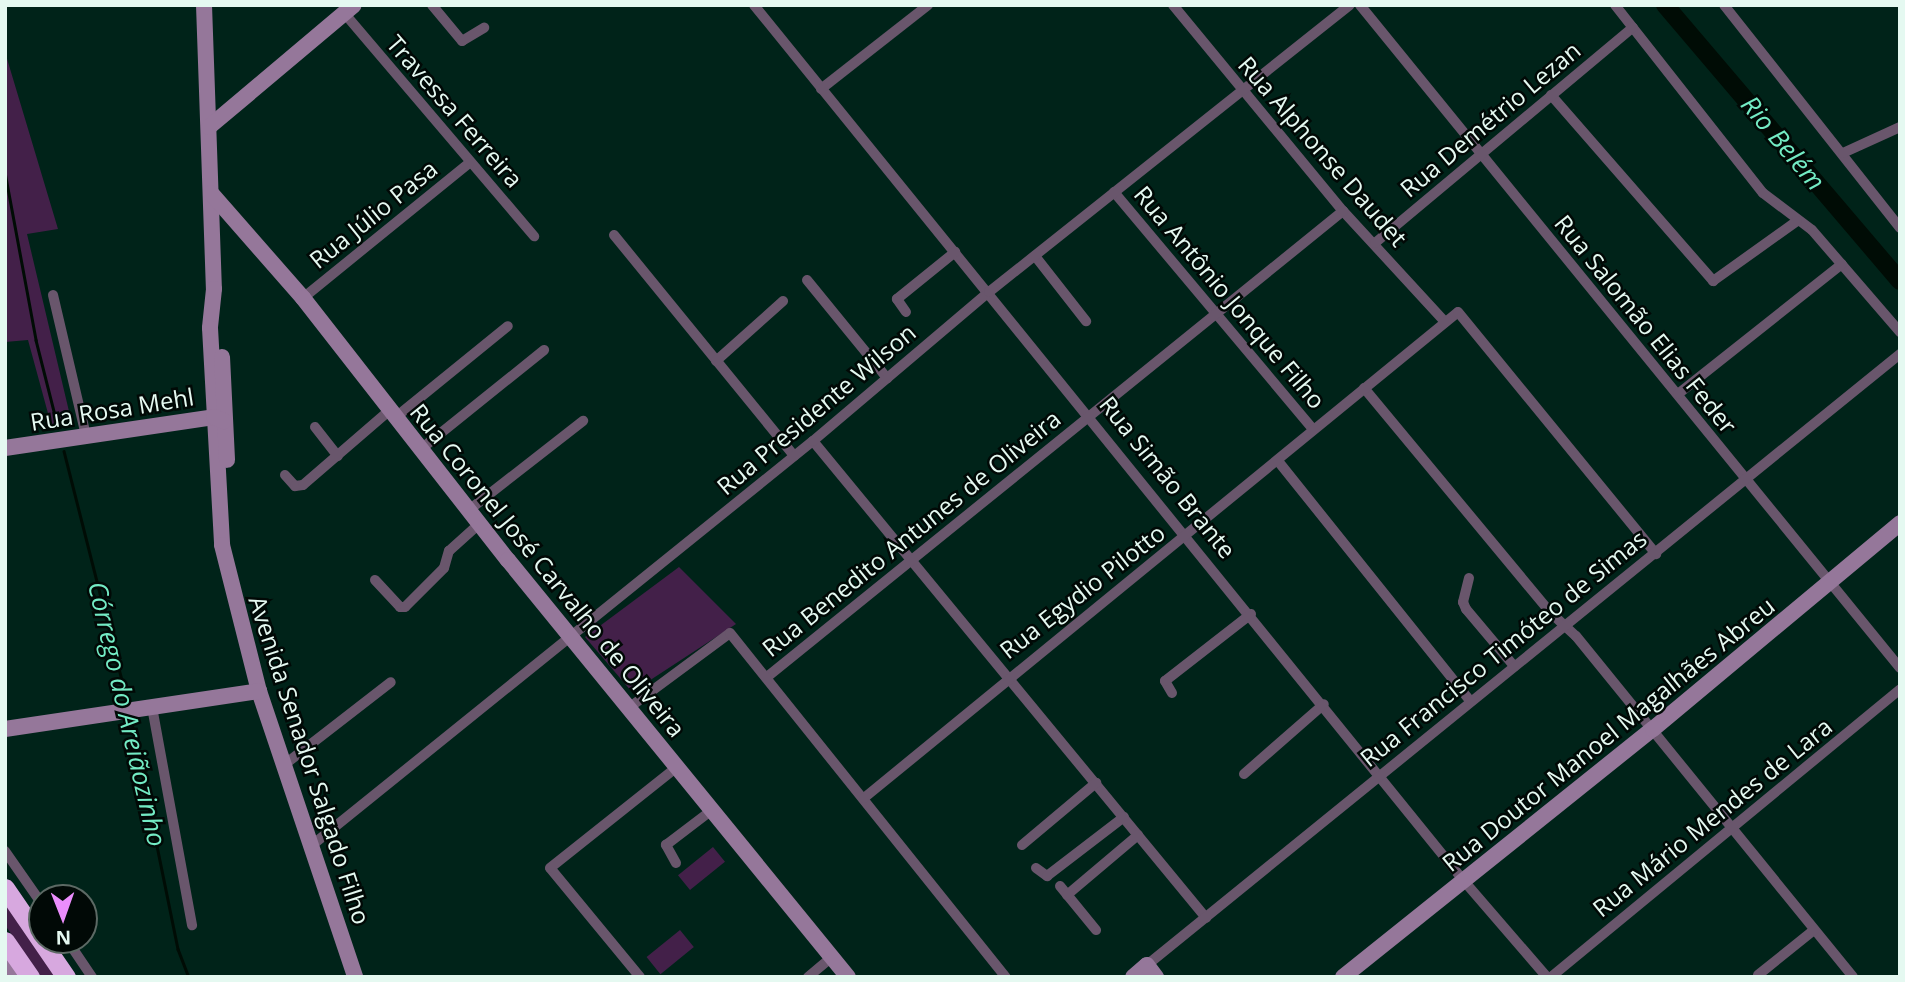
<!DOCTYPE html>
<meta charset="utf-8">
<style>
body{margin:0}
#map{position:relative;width:1905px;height:982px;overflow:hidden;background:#002319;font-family:"Open Sans",sans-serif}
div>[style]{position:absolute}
.green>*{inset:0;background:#432049;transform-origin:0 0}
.stream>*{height:2.5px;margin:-1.25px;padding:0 1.25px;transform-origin:1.25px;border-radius:1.25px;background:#000c05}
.river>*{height:18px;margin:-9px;padding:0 9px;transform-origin:9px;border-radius:9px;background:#000c05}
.street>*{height:10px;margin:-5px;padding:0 5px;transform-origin:5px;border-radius:5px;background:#69566c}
.secondary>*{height:16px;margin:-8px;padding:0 8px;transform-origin:8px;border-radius:8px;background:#95779a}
.highway>*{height:19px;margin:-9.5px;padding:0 9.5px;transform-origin:9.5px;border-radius:9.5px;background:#d7a8df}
span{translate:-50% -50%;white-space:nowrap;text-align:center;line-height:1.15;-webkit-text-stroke:5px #010906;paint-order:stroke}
.street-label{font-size:24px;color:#e5f9f1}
.water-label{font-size:26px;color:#73ebc4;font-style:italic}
.frame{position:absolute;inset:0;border:7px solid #e5f9f1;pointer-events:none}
.north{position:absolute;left:28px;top:884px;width:70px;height:70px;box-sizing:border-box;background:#010906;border:2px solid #5c6964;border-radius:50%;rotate:179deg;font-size:19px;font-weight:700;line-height:28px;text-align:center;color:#e5f9f1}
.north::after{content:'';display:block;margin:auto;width:24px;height:32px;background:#eb8dfc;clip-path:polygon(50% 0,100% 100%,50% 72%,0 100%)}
</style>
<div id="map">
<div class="green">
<div style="clip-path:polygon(5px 52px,58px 229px,27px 234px,72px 424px,52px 428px,28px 340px,5px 342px)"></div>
<div style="clip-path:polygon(679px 567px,736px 624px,632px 692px,585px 637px)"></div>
<div style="left:713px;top:847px;width:19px;height:45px;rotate:51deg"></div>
<div style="clip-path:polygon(5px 898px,58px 977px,41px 977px,5px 925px)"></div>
<div style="left:680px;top:930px;width:22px;height:43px;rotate:51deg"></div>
</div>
<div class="stream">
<div style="left:5px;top:172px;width:171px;rotate:79.5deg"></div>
<div style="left:36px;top:340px;width:90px;rotate:75.8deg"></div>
<div style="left:64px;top:451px;width:261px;rotate:75.8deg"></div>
<div style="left:131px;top:718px;width:236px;rotate:78.5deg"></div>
<div style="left:178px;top:949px;width:30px;rotate:69deg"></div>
</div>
<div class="river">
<div style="left:1665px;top:5px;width:362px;rotate:49.6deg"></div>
</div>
<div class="street">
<div style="left:432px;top:5px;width:47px;rotate:50.2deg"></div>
<div style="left:462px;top:41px;width:26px;rotate:-31deg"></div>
<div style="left:754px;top:5px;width:1128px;rotate:50.98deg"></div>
<div style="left:1464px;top:881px;width:127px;rotate:49.2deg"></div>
<div style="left:1173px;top:5px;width:267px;rotate:50.5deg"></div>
<div style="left:1343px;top:211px;width:151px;rotate:47.4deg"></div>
<div style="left:1360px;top:5px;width:855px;rotate:50.84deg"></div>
<div style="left:1615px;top:5px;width:239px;rotate:51.8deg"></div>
<div style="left:1763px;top:193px;width:61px;rotate:37.1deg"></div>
<div style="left:1812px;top:230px;width:135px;rotate:49.2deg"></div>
<div style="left:1724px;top:5px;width:284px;rotate:51.7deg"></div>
<div style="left:345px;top:14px;width:292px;rotate:49.6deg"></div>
<div style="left:821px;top:89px;width:136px;rotate:-38.1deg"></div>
<div style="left:1551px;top:95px;width:247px;rotate:48.9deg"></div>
<div style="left:1713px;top:281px;width:103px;rotate:-35.5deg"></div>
<div style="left:1843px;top:153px;width:63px;rotate:-24.5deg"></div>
<div style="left:1114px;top:192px;width:309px;rotate:50deg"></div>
<div style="left:614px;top:235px;width:285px;rotate:50.8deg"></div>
<div style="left:1375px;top:243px;width:336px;rotate:-39.9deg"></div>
<div style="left:1035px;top:256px;width:83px;rotate:51.9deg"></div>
<div style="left:807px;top:280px;width:127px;rotate:50.8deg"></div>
<div style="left:53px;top:295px;width:145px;rotate:76.8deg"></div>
<div style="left:303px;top:298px;width:214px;rotate:-39.1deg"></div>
<div style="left:906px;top:312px;width:16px;rotate:-125deg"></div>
<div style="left:897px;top:299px;width:75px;rotate:-39deg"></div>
<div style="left:716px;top:361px;width:90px;rotate:-41.8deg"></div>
<div style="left:1364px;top:388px;width:291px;rotate:50.3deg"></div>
<div style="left:1550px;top:612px;width:35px;rotate:43deg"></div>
<div style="left:1576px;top:636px;width:439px;rotate:50.9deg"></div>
<div style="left:1678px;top:394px;width:209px;rotate:-38.4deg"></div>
<div style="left:396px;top:417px;width:144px;rotate:-39.1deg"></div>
<div style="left:315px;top:427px;width:37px;rotate:52deg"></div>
<div style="left:813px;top:441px;width:618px;rotate:50.51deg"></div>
<div style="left:421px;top:449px;width:158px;rotate:-38.8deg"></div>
<div style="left:1278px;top:461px;width:307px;rotate:51.3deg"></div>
<div style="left:285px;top:475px;width:15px;rotate:48deg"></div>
<div style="left:295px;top:486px;width:8px;rotate:-7deg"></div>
<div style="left:303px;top:485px;width:115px;rotate:-40.8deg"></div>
<div style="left:469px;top:510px;width:145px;rotate:-38deg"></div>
<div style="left:1469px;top:578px;width:25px;rotate:104deg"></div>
<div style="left:1463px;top:602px;width:8px;rotate:67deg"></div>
<div style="left:1466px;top:609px;width:75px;rotate:49.9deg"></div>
<div style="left:375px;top:580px;width:37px;rotate:47deg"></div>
<div style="left:400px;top:607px;width:5px"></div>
<div style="left:405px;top:607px;width:55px;rotate:-45deg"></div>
<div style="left:444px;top:568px;width:18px;rotate:-74deg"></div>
<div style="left:449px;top:551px;width:40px;rotate:-42deg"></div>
<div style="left:767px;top:677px;width:741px;rotate:-38.97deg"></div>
<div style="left:1172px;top:693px;width:14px;rotate:-120deg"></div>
<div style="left:1165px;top:681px;width:109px;rotate:-37.9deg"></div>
<div style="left:152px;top:707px;width:222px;rotate:79.6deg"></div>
<div style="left:630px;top:707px;width:124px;rotate:-36.5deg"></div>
<div style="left:730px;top:633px;width:441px;rotate:51.3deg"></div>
<div style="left:284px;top:765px;width:135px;rotate:-37.8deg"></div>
<div style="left:1244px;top:774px;width:106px;rotate:-41.2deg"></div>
<div style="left:864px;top:798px;width:767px;rotate:-39.29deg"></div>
<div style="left:1458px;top:312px;width:313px;rotate:50.7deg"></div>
<div style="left:1022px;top:845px;width:97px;rotate:-40deg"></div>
<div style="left:311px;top:846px;width:645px;rotate:-38.9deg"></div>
<div style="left:813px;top:441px;width:231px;rotate:-40.3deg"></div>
<div style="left:989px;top:292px;width:461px;rotate:-38.5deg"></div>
<div style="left:5px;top:851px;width:65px;rotate:55.1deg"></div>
<div style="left:676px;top:863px;width:21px;rotate:-119deg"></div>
<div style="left:666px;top:845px;width:58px;rotate:-37.3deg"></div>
<div style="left:1036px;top:868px;width:14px;rotate:36deg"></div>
<div style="left:1047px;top:876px;width:97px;rotate:-37.5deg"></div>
<div style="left:1060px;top:886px;width:57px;rotate:50.7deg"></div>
<div style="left:1067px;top:895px;width:93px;rotate:-40.2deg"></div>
<div style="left:67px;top:940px;width:45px;rotate:56deg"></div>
<div style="left:1147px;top:965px;width:970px;rotate:-39.06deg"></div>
<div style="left:1758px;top:975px;width:72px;rotate:-38.8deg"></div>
<div style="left:640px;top:977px;width:141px;rotate:-129.5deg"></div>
<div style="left:550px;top:868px;width:162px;rotate:-38.5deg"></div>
<div style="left:808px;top:977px;width:31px;rotate:-40deg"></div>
<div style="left:1551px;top:977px;width:452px;rotate:-39.5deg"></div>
</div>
<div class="secondary">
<div style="left:204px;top:5px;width:284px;rotate:88deg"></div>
<div style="left:214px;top:289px;width:39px;rotate:96deg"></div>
<div style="left:210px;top:328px;width:217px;rotate:86.8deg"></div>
<div style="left:222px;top:545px;width:151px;rotate:75.8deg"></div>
<div style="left:259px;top:691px;width:302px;rotate:71.4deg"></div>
<div style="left:209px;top:127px;width:189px;rotate:-40.1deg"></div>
<div style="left:211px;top:193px;width:140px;rotate:48.8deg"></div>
<div style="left:303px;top:298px;width:333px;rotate:52deg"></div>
<div style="left:508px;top:560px;width:538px;rotate:50.81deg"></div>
<div style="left:222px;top:357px;width:103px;rotate:87.2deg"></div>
<div style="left:5px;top:448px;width:211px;rotate:-8.4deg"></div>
<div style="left:214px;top:417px;width:11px;rotate:22deg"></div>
<div style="left:5px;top:729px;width:257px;rotate:-8.5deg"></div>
<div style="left:5px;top:966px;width:13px;rotate:58deg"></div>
<div style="left:1133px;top:977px;width:18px;rotate:-41deg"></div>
<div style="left:1147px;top:965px;width:15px;rotate:53deg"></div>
<div style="left:1343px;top:977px;width:397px;rotate:-38.7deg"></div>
<div style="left:1653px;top:729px;width:322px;rotate:-39.8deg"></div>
</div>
<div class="highway">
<div style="left:5px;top:888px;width:108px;rotate:55.6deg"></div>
<div style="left:5px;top:941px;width:44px;rotate:55.2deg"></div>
</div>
<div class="street-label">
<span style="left:455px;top:111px;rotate:49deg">Travessa Ferreira</span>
<span style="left:1490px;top:119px;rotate:-40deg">Rua Demétrio Lezan</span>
<span style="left:1323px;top:151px;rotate:49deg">Rua Alphonse Daudet</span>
<span style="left:373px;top:214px;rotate:-39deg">Rua Júlio Pasa</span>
<span style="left:1230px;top:297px;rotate:50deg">Rua Antônio Jonque Filho</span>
<span style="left:1646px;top:324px;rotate:51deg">Rua Salomão Elias Feder</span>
<span style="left:112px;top:409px;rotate:-9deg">Rua Rosa Mehl</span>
<span style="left:816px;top:409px;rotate:-40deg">Rua Presidente Wilson</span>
<span style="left:1168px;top:477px;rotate:51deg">Rua Simão Brante</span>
<span style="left:911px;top:533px;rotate:-39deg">Rua Benedito Antunes de Oliveira</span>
<span style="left:548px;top:570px;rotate:51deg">Rua Coronel José Carvalho de Oliveira</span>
<span style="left:1082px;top:591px;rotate:-38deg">Rua Egydio Pilotto</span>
<span style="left:1503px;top:648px;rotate:-39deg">Rua Francisco Timóteo de Simas</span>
<span style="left:1608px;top:734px;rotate:-39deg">Rua Doutor Manoel Magalhães Abreu</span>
<span style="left:310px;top:760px;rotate:72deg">Avenida Senador Salgado Filho</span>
<span style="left:1712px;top:817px;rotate:-39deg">Rua Mário Mendes de Lara</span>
</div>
<div class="water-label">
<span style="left:1783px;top:143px;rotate:50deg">Rio Belém</span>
<span style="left:127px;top:714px;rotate:77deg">Córrego do Areiãozinho</span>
</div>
<div class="frame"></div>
<div class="north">N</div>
</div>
